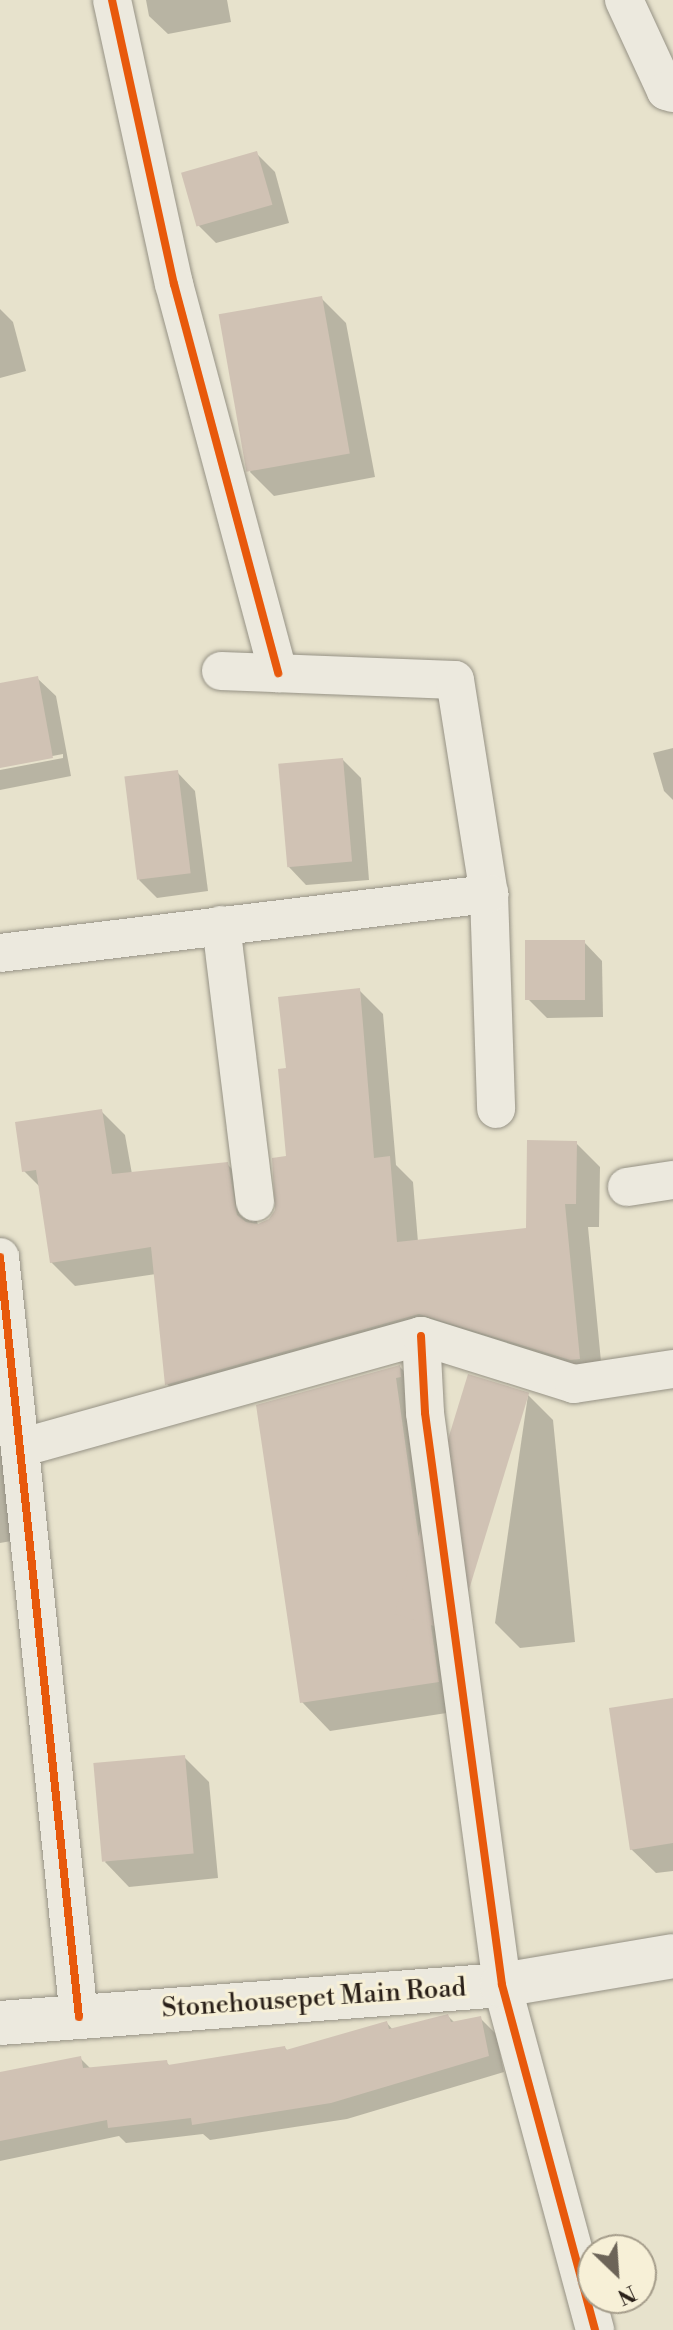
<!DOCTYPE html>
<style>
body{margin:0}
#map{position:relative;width:673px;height:2330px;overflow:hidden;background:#e7e2cc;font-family:"Libre Bodoni",serif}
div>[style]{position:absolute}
.shadow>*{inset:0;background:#0003}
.building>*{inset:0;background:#d0c2b4;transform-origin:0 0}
.roads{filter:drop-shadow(0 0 2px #969285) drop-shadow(0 0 2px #969285)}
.street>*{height:38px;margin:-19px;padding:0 19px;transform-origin:19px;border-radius:19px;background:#ece9de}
.secondary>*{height:44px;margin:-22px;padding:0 22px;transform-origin:22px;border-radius:22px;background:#ece9de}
.cycleway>*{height:8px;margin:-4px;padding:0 4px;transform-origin:4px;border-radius:4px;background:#e8590c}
span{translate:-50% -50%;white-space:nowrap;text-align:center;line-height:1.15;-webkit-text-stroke:6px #f7f0d7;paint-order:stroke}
.street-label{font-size:26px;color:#2a2019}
.north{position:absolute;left:577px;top:2234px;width:80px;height:80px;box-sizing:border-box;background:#f7f0d7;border:2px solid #a59d8b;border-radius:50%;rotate:155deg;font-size:22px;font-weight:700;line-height:32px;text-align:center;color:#2a2019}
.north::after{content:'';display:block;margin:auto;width:28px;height:36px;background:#6c6458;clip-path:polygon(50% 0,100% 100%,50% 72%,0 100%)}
</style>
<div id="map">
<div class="shadow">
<div style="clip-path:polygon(146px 0,227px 0,231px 22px,168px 34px,149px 16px)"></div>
<div style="clip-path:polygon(256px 153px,275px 172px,289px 223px,216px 243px,198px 225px)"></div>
<div style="clip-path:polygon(321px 298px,346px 323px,375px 477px,274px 496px,250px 472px)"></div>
<div style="clip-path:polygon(0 309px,13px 322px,26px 371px,0 378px)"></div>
<div style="clip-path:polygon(37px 678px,56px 696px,71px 776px,0 790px,0 770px,63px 758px,63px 754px,0 766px,0 685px)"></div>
<div style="clip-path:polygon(673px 748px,673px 800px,664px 791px,653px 753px)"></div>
<div style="clip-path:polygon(343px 760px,361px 778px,369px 880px,306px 885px,288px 866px)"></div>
<div style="clip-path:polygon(177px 772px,195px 791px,208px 891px,157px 898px,139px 880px)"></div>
<div style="clip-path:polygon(584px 942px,602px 961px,603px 1017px,547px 1018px,528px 999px)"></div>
<div style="clip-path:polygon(359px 990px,383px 1014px,396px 1165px,413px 1182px,418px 1242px,528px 1230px,576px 1143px,600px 1167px,599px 1227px,588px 1227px,603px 1382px,444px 1337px,190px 1408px,167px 1384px,156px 1274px,75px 1286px,51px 1262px,40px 1187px,24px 1171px,101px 1111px,125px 1135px,132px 1174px,227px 1164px,251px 1188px,258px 1226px,270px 1221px,278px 1210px,288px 1158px,288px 1070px)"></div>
<div style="clip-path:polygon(400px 1367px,428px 1395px,466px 1710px,330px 1731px,302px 1702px,258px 1406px)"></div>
<div style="clip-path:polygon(528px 1395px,553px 1420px,575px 1642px,520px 1648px,495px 1623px)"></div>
<div style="clip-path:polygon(0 1447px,15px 1462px,23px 1539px,0 1543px)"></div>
<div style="clip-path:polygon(673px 1700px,673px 1871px,656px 1873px,631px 1849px)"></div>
<div style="clip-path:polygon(184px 1757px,209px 1782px,218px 1878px,129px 1887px,105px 1862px)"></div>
<div style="clip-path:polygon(448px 2016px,455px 2023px,480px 2018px,496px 2034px,504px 2072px,347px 2119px,210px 2140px,203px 2134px,126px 2143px,119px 2136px,0 2161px,0 2074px,80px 2058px,91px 2069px,166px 2062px,170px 2066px,285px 2048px,288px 2051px,387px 2023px,393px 2030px)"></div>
</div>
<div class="building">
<div style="left:257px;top:151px;width:56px;height:79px;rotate:74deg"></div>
<div style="left:322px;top:296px;width:160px;height:105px;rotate:80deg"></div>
<div style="clip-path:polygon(38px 676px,53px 758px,0 768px,0 683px)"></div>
<div style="left:343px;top:758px;width:104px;height:65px;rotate:85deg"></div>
<div style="left:178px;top:770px;width:104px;height:54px;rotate:83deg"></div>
<div style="left:525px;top:940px;width:60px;height:60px"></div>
<div style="clip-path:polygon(360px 988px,374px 1158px,390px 1156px,397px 1242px,526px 1228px,527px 1140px,577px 1141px,576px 1204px,565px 1204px,580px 1359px,570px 1360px,419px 1314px,165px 1385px,151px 1247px,50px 1263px,36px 1170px,22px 1172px,15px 1122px,102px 1109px,112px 1174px,228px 1162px,237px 1215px,246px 1222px,258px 1224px,269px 1219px,275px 1210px,272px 1158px,286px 1156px,278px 1069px,286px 1068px,278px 997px)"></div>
<div style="clip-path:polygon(400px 1365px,401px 1377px,396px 1378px,439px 1682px,300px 1703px,256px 1405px)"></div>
<div style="left:468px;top:1374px;width:64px;height:251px;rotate:17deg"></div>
<div style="clip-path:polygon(673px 1698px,673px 1843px,630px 1850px,609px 1708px)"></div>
<div style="left:185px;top:1755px;width:99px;height:92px;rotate:85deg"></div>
<div style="clip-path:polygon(448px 2014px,451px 2022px,481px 2016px,489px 2056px,331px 2103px,192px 2125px,191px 2118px,108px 2128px,107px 2120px,0 2141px,0 2072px,81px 2056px,83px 2068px,167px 2060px,168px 2065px,285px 2046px,286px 2050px,387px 2021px,389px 2029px)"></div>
</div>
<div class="roads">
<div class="street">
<div style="left:112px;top:0;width:291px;rotate:77.7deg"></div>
<div style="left:174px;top:284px;width:403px;rotate:75deg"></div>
<div style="left:624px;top:0;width:100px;rotate:65.2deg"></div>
<div style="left:666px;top:91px;width:7px;rotate:16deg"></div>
<div style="left:221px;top:671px;width:234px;rotate:2.2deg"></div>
<div style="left:455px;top:680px;width:217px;rotate:81deg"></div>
<div style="left:489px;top:894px;width:215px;rotate:88.1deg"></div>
<div style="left:221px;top:925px;width:279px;rotate:83deg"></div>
<div style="left:0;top:953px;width:493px;rotate:-6.9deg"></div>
<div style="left:627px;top:1187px;width:47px;rotate:-8.7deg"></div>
<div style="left:0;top:1257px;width:764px;rotate:84.07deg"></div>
<div style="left:421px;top:1336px;width:77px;rotate:87deg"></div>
<div style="left:425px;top:1413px;width:577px;rotate:82.33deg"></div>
<div style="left:502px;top:1985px;width:357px;rotate:74.9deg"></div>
<div style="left:20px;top:1448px;width:416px;rotate:-15.6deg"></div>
<div style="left:421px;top:1336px;width:160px;rotate:17.4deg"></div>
<div style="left:574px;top:1384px;width:100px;rotate:-8.6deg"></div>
</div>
<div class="secondary">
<div style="left:0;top:2023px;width:503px;rotate:-4.33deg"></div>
<div style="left:502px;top:1985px;width:173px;rotate:-9.6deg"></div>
</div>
</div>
<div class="cycleway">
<div style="left:112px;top:0;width:291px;rotate:77.7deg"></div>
<div style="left:174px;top:284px;width:403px;rotate:75deg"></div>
<div style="left:0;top:1257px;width:764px;rotate:84.07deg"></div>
<div style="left:421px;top:1336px;width:77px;rotate:87deg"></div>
<div style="left:425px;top:1413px;width:577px;rotate:82.33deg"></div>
<div style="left:502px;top:1985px;width:357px;rotate:74.9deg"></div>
</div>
<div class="street-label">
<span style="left:314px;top:1999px;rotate:-4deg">Stonehousepet Main Road</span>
</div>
<div class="north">N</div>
</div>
